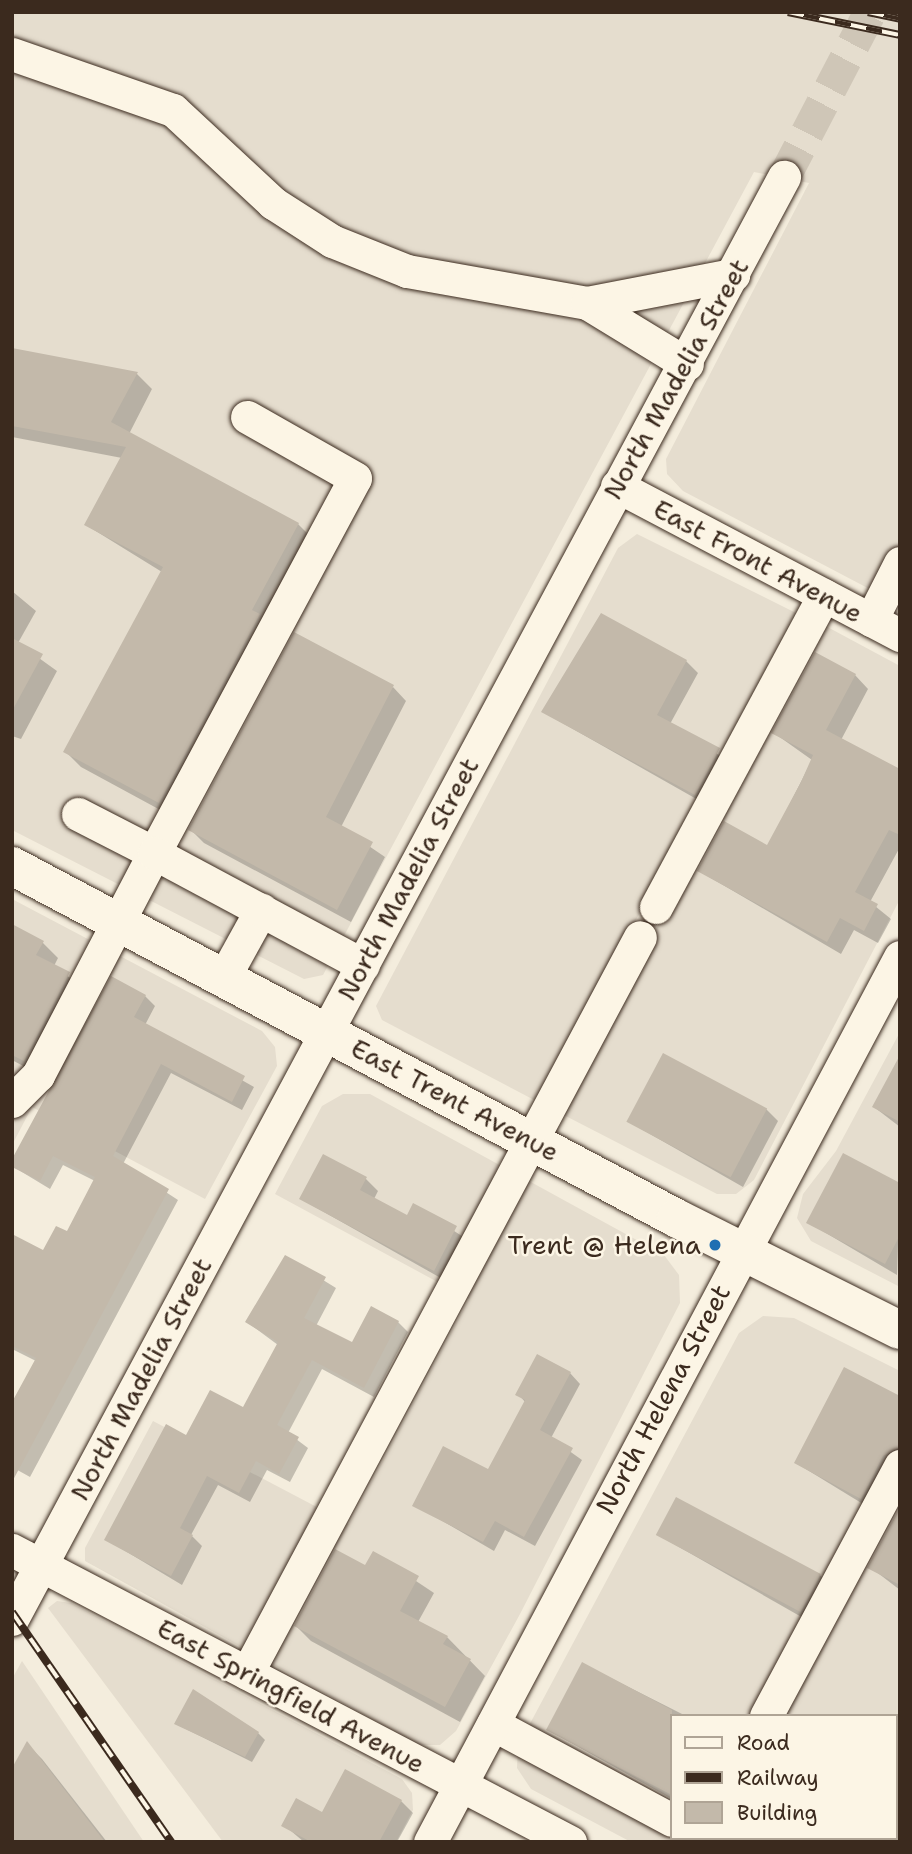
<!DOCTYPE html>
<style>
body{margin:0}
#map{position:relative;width:912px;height:1854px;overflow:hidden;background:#f4eddd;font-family:"Shantell Sans",sans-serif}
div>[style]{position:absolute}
.built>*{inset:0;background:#e5ddce}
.shadow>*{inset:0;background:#0003}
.building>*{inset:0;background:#c3b9aa;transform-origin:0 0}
.minor-tunnel>*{height:33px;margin-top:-16.5px;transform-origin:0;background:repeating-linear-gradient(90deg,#cfc6b7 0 33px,transparent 0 50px)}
.roads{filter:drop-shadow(0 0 2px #3b2a1e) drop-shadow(0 0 2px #3b2a1e)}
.minor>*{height:33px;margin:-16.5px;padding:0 16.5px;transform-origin:16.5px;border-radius:16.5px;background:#fcf5e5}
.major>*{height:38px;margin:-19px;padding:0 19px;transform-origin:19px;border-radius:19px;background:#fcf5e5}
.rail>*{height:8px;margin-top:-4px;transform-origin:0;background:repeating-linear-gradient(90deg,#fcf5e5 0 16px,#3b2a1e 0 32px);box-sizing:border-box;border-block:2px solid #3b2a1e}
.dots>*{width:19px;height:19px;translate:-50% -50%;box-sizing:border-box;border:4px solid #fcf5e5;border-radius:50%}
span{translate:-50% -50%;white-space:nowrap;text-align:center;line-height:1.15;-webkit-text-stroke:5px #fcf5e5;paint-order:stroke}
.street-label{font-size:26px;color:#3b2a1e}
.poi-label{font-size:26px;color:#3b2a1e}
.right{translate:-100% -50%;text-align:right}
.frame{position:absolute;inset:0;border:14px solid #3b2a1e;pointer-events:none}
.legend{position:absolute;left:670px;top:1714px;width:228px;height:126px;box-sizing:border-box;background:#fcf5e5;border:2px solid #afa495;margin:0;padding:9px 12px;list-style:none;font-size:21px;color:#3b2a1e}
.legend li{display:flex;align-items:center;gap:14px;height:35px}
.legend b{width:35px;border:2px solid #afa495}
</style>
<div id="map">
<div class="built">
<div style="clip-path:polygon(12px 12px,900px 12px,900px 605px,683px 491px,667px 474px,666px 459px,809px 183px,754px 172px,323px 975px,304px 979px,12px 830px)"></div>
<div style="clip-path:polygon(637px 534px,800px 615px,538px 1102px,382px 1020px,376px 1006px,618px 548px)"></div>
<div style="clip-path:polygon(820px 623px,900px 666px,900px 899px,754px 1180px,736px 1194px,717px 1194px,558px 1112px)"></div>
<div style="clip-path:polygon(12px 899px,262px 1031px,275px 1047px,277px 1066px,205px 1199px,32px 1107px,12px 1145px)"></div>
<div style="clip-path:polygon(900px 1032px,900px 1287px,811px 1241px,797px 1218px,803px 1194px,836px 1151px)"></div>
<div style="clip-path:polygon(343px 1094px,370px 1094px,664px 1255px,679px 1275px,680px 1303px,520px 1614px,456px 1731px,440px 1745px,419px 1745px,85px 1561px,85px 1548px,153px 1421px,349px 1524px,469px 1299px,275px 1194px,322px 1106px)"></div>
<div style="clip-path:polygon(evenodd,763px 1316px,794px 1318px,900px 1371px,900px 1842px,631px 1842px,531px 1789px,517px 1768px,518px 1746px,739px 1333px,763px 1316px,672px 1716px,896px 1716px,896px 1838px,672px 1838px,672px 1716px)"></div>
<div style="clip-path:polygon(57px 1601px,71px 1603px,402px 1779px,412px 1793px,413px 1810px,396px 1842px,223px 1842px,48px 1608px)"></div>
<div style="clip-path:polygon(22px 1661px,144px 1842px,12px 1842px,12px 1679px)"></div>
</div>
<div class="shadow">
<div style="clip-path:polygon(12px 349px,137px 374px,152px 389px,129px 434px,298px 524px,313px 539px,175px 818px,81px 767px,66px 752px,162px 572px,86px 525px,122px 458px,12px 437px)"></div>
<div style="clip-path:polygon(12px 591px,36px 611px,18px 643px,57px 671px,21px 739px,12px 736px)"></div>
<div style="clip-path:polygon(686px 661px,698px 673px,670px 724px,730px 762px,707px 805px,543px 712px)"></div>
<div style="clip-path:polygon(855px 675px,868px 689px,841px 740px,900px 771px,900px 847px,870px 902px,891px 919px,878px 943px,854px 930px,841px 954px,699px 871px,768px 847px,812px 760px,774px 733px)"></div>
<div style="clip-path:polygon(393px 687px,406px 701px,341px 827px,385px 857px,351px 922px,204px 843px,190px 829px)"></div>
<div style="clip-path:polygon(12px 928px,43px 943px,58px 958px,54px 966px,85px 989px,40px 1075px,12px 1060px)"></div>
<div style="clip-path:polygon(145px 996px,155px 1006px,145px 1025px,254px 1087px,242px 1110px,171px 1073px,123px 1164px,178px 1200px,30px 1477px,12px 1467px,36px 1361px,12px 1349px,12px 1237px,44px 1253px,67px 1234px,95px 1181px,63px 1165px,50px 1189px,12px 1166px)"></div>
<div style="clip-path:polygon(900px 1059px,900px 1127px,874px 1107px)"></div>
<div style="clip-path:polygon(766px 1109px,778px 1121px,743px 1187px,629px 1122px)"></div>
<div style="clip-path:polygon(324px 1156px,366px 1179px,378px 1191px,374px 1199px,407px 1217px,414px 1205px,468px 1240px,446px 1281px,301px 1199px)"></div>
<div style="clip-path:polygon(900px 1185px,897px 1275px,809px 1223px)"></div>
<div style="clip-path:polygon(286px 1257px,336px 1288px,316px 1326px,352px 1345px,398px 1322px,408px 1332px,374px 1397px,322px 1369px,288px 1433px,308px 1448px,290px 1482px,267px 1470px,250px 1502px,218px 1485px,191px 1535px,202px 1546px,182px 1585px,107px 1540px,187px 1437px,244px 1410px,278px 1345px,247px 1322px)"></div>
<div style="clip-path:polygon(570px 1373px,580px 1384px,551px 1438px,582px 1460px,535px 1546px,505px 1530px,494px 1551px,415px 1505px,488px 1472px,526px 1403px,518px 1394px)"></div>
<div style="clip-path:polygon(900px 1399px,900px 1471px,876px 1512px,796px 1463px)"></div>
<div style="clip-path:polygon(900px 1511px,900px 1590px,870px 1567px)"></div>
<div style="clip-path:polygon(658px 1535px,820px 1575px,831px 1587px,812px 1623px)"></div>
<div style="clip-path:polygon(374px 1553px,434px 1593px,418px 1622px,447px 1637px,485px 1676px,460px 1722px,311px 1641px,296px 1626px,366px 1568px)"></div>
<div style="clip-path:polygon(583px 1664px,686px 1716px,672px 1716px,672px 1799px,548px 1730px)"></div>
<div style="clip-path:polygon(176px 1724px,258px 1733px,265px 1740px,252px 1762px)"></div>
<div style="clip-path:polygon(27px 1744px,42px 1759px,107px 1842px,12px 1842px)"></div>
<div style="clip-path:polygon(401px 1801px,413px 1813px,397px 1842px,304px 1842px,284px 1825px)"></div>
</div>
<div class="building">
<div style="clip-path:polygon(12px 348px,138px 372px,111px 422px,299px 523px,252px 610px,260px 614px,159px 803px,63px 752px,163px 567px,84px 525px,126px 447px,12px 426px)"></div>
<div style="clip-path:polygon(601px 613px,687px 660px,657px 715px,720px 748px,695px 795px,541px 712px)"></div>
<div style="clip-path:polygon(294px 632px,394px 685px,326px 817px,373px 842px,337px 910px,188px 830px)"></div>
<div style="clip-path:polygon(12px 638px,43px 654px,12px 711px)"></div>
<div style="clip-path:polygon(815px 652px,856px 674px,826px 730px,900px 769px,900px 835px,889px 830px,855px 892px,878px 904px,864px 931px,840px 918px,827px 942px,697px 871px,724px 821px,767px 845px,801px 782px,813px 755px,771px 733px)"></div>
<div style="clip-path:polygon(12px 924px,44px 941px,36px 955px,70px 972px,24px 1061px,12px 1055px)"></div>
<div style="clip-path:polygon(111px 976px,146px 995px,134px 1017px,245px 1076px,232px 1102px,161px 1064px,113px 1156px,169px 1189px,12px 1482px,12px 1402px,36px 1358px,12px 1346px,12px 1234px,43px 1250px,56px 1226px,67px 1231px,95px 1177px,53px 1156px,40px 1181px,12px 1167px,12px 1159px)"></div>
<div style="left:663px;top:1053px;width:118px;height:78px;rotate:28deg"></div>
<div style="clip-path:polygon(900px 1055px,900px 1122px,872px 1107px)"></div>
<div style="clip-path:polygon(843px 1153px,900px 1183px,900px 1235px,885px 1264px,806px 1223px)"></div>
<div style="clip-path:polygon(323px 1154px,367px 1177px,360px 1190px,407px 1215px,413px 1203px,457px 1226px,434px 1271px,299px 1199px)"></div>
<div style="clip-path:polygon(285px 1255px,326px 1277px,304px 1318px,352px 1342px,371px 1306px,399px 1321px,364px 1388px,312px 1360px,277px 1425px,299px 1437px,279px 1474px,256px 1461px,239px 1493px,207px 1476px,180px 1528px,193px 1535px,171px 1576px,104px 1540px,166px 1424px,186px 1435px,210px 1390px,243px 1407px,278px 1342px,245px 1322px)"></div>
<div style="clip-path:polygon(537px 1354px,571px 1372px,540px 1430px,573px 1448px,524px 1537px,495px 1521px,483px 1542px,412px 1506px,443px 1446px,488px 1469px,525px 1400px,515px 1395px)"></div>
<div style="clip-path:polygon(844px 1367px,900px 1396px,900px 1447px,883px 1456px,861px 1499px,794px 1463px)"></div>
<div style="left:676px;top:1497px;width:164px;height:43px;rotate:28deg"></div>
<div style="clip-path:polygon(900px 1507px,900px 1585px,867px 1568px)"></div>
<div style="clip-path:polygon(335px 1549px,365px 1565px,373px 1551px,419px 1576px,400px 1611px,448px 1636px,443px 1644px,471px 1659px,445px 1707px,294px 1626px)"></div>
<div style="clip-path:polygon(582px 1662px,672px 1710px,672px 1795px,546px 1730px)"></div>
<div style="clip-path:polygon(193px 1689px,259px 1732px,245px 1757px,174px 1724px)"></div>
<div style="clip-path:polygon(27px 1741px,105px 1842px,12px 1842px,12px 1768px)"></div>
<div style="clip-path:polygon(345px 1769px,402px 1800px,379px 1842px,311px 1842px,281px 1826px,296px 1798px,322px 1812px)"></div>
</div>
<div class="minor-tunnel">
<div style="left:784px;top:177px;width:186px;rotate:-62.5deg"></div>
</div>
<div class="roads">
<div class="minor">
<div style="left:12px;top:54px;width:170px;rotate:19.2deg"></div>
<div style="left:173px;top:110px;width:137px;rotate:42.9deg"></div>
<div style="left:273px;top:203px;width:70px;rotate:32.8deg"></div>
<div style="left:332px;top:241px;width:81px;rotate:21.8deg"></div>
<div style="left:407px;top:271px;width:183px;rotate:10.1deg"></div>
<div style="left:587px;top:303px;width:117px;rotate:31.4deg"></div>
<div style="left:587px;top:303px;width:149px;rotate:-10.9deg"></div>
<div style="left:617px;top:486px;width:320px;rotate:27.8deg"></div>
<div style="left:871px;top:620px;width:64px;rotate:-63deg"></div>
<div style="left:78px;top:814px;width:85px;rotate:27.2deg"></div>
<div style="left:154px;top:853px;width:425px;rotate:-61.8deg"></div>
<div style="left:355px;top:478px;width:124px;rotate:-150.5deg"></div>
<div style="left:656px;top:907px;width:354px;rotate:-61.7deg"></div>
<div style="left:224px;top:977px;width:77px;rotate:-61.1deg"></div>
<div style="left:12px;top:1101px;width:37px;rotate:-45deg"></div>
<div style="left:38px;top:1075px;width:250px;rotate:-62.4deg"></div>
<div style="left:154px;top:853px;width:237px;rotate:28.2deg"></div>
<div style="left:12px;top:1550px;width:630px;rotate:27.62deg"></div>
<div style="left:12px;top:1619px;width:1636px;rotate:-61.84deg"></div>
<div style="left:247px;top:1673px;width:834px;rotate:-61.9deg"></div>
<div style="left:766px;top:1716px;width:284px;rotate:-61.8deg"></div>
<div style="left:493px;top:1724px;width:203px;rotate:28.2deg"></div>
<div style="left:430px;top:1842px;width:1002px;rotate:-62.03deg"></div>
<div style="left:699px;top:1842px;width:4px;rotate:-63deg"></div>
</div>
<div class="major">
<div style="left:12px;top:866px;width:752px;rotate:27.93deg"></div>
<div style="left:676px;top:1218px;width:250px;rotate:26.6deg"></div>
</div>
</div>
<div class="rail">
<div style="left:788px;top:12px;width:114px;rotate:11.6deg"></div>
<div style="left:868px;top:12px;width:33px;rotate:12deg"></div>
<div style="left:12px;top:1612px;width:280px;rotate:55.3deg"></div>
</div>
<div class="dots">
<div style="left:715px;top:1245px;background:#1f6fb2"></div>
</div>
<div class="street-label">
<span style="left:676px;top:379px;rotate:-61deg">North Madelia Street</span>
<span style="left:758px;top:561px;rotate:28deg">East Front Avenue</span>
<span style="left:408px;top:879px;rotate:-62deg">North Madelia Street</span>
<span style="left:455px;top:1100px;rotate:28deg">East Trent Avenue</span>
<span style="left:141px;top:1379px;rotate:-62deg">North Madelia Street</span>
<span style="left:663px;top:1399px;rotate:-62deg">North Helena Street</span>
<span style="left:291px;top:1696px;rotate:28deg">East Springfield Avenue</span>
</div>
<div class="poi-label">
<span class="right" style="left:701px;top:1245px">Trent @ Helena</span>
</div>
<div class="frame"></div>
<ul class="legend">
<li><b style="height:9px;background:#fcf5e5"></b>Road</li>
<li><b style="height:9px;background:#3b2a1e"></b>Railway</li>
<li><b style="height:19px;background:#c3b9aa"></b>Building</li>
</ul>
</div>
